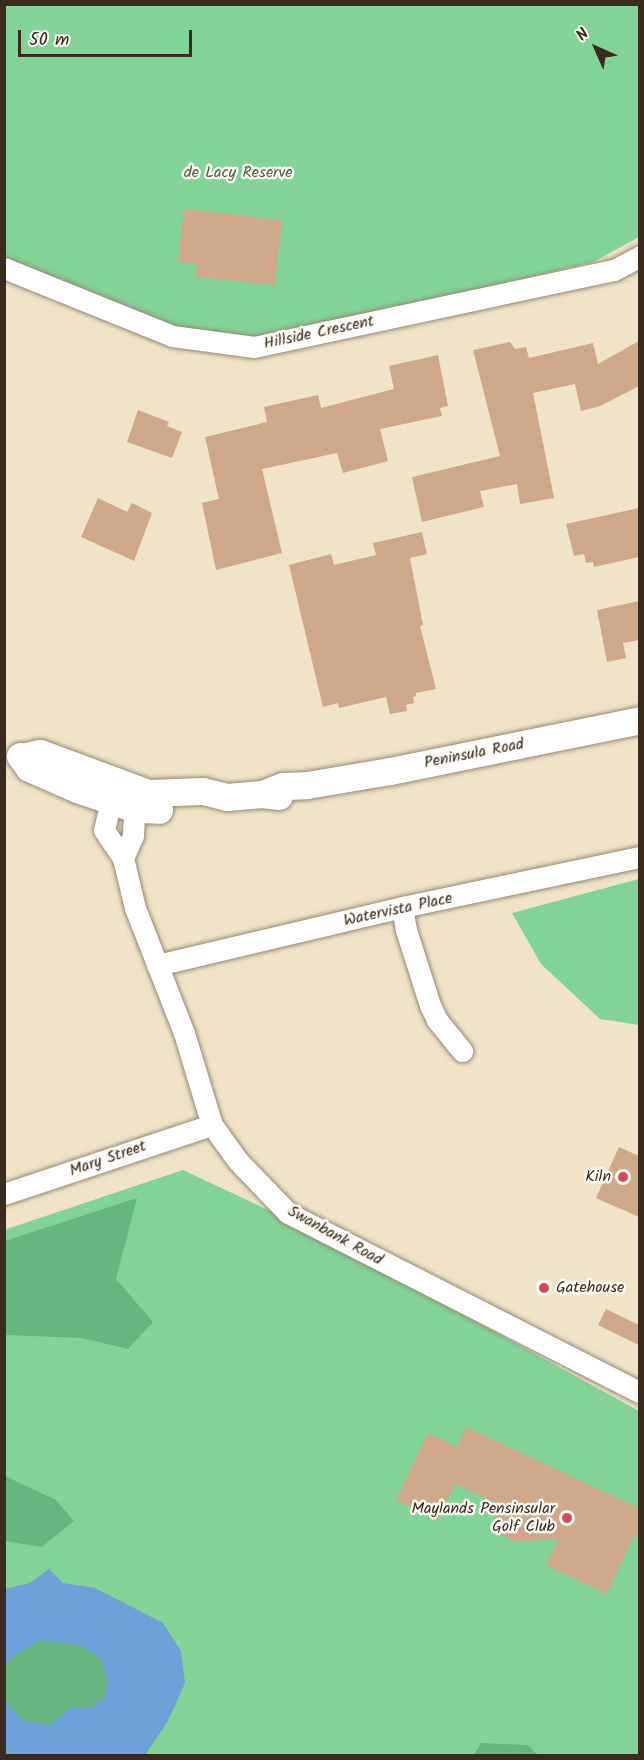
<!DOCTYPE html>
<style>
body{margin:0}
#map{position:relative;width:644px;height:1760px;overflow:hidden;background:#f0e3c6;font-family:Kalam,sans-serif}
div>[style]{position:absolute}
.green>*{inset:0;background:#81d496}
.forest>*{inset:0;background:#68b67f}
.water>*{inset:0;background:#6da1d9}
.building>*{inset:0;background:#cea888}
.roads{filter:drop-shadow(0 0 2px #968672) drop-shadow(0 0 2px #968672)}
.minor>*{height:21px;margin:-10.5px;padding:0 10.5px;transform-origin:10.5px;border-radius:10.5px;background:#fff}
.tertiary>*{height:27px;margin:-13.5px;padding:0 13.5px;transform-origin:13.5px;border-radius:13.5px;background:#fff}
.dots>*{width:16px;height:16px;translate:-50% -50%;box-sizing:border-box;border:3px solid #fdfcf7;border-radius:50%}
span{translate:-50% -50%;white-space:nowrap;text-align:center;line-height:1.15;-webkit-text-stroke:5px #fdfcf7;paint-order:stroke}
.park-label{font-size:16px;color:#505d42}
.street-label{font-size:16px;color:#3b2a1e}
.poi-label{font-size:16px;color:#3b2a1e}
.right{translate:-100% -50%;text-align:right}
.left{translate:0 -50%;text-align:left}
.frame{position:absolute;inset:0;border:6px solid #3b2a1e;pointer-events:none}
.north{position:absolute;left:566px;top:18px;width:60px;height:60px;-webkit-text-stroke:4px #fdfcf7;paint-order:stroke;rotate:315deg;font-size:16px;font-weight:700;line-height:24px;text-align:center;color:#3b2a1e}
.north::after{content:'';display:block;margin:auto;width:21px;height:27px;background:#3b2a1e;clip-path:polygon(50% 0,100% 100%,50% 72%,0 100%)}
.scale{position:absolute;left:18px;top:30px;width:174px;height:27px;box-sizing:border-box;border:3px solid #3b2a1e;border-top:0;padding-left:8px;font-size:18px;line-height:21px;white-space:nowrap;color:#3b2a1e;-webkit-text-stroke:4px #fdfcf7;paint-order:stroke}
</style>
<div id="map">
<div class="green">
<div style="clip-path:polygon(4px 5px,639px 5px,639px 237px,593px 262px,254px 343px,214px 342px,5px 268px)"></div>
<div style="clip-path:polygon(639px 879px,640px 879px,639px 1025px,600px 1019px,541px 964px,512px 913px)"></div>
<div style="clip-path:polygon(183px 1170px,302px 1226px,639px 1411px,639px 1755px,5px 1755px,4px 1230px)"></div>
</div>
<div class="forest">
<div style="clip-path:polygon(137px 1198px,116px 1279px,153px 1322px,128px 1349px,82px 1338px,5px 1335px,5px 1241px)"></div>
<div style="clip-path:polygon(5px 1476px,56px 1500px,74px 1521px,42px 1547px,5px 1541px)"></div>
<div style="clip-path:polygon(40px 1640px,80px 1645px,100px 1658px,108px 1681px,105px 1697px,90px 1708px,72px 1707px,50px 1725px,22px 1720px,5px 1700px,4px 1666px,15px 1655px)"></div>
<div style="clip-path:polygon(481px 1743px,528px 1745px,538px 1755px,474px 1755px)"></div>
</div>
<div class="water">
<div style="clip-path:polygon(49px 1569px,63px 1583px,95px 1588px,163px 1623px,181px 1651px,185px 1683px,168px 1721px,145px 1755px,5px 1755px,5px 1696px,5px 1700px,22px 1720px,50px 1725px,72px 1707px,90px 1708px,105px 1697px,108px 1681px,100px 1658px,80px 1645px,40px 1640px,15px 1655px,5px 1666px,5px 1589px,30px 1583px)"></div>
</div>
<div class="building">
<div style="clip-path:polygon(184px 209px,282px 220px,275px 285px,195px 277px,197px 264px,178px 262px)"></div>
<div style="clip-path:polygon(639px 341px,639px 386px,600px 406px,581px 411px,575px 384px,533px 393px,554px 498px,520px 504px,517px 484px,480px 491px,484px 507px,422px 522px,412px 477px,500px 456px,473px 350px,510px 342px,515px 349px,526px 347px,529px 358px,593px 343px,598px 364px)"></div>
<div style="clip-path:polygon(438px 355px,448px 406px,440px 408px,442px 416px,380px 429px,388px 461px,343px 473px,337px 453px,262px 469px,282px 553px,216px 570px,202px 503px,219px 499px,205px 437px,267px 422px,264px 407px,318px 395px,321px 408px,394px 389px,389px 366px)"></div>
<div style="clip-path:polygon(138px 410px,169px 422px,167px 426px,182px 432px,172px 458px,127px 442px)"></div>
<div style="clip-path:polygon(98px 498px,127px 512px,132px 503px,152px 513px,134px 561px,81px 537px)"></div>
<div style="clip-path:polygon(639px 508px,639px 557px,594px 567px,593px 562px,586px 563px,584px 554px,574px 556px,566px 524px)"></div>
<div style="clip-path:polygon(422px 532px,427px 554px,410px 558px,423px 625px,420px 626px,436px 689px,416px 693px,416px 696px,413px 697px,414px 703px,406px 705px,407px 711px,390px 714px,386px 697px,339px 708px,338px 703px,323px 707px,289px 565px,331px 554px,334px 565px,376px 555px,373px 543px)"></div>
<div style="clip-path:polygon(639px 601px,639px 640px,623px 643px,626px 658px,607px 662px,597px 610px)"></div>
<div style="clip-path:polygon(619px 1147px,639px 1156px,639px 1217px,596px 1198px)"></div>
<div style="clip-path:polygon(606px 1309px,639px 1325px,639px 1345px,598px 1325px)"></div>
<div style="clip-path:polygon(466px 1427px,639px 1508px,639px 1538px,634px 1536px,607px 1594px,546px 1565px,558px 1539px,515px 1542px,503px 1536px,494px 1525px,496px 1503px,455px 1484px,438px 1520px,396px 1500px,428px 1433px,457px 1447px)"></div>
</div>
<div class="roads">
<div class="minor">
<div style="left:4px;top:268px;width:181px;rotate:22deg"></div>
<div style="left:172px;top:336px;width:83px;rotate:7.6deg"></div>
<div style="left:254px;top:347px;width:368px;rotate:-12.1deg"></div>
<div style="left:614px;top:270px;width:30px;rotate:-28deg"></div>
<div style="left:114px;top:788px;width:43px;rotate:103.4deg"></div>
<div style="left:104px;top:830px;width:34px;rotate:56deg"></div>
<div style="left:123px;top:858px;width:51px;rotate:76.5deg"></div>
<div style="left:135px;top:908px;width:134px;rotate:68.6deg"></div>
<div style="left:184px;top:1033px;width:96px;rotate:73.1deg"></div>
<div style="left:212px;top:1125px;width:44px;rotate:54.2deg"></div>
<div style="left:238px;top:1161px;width:72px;rotate:46.1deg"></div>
<div style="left:288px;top:1213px;width:395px;rotate:27deg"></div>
<div style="left:123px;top:858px;width:24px;rotate:-66deg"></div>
<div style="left:133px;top:836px;width:41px;rotate:-87.2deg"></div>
<div style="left:402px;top:907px;width:23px;rotate:80deg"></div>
<div style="left:406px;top:930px;width:79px;rotate:72.3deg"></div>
<div style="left:430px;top:1005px;width:17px;rotate:65deg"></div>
<div style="left:437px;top:1020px;width:40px;rotate:51deg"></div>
<div style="left:157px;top:965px;width:252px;rotate:-13.3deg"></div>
<div style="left:402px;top:907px;width:243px;rotate:-11.9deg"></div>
<div style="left:4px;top:1194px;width:219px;rotate:-18.4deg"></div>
</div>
<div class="tertiary">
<div style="left:20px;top:756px;width:15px;rotate:53deg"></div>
<div style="left:29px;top:768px;width:52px;rotate:23.6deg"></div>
<div style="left:77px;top:789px;width:61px;rotate:19deg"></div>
<div style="left:135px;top:809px;width:24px;rotate:2deg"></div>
<div style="left:22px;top:757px;width:18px;rotate:-13deg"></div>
<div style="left:40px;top:753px;width:115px;rotate:20.3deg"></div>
<div style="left:148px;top:793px;width:55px;rotate:-2.1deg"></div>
<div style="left:203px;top:791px;width:25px;rotate:14deg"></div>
<div style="left:227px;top:797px;width:35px;rotate:-5deg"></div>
<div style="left:262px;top:794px;width:17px;rotate:7deg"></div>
<div style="left:262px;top:794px;width:22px;rotate:-21deg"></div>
<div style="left:283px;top:786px;width:24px;rotate:-2deg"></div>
<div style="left:307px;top:785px;width:84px;rotate:-9.6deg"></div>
<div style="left:390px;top:771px;width:255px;rotate:-11.5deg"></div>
</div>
</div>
<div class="dots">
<div style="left:623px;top:1177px;background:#d1495b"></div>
<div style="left:544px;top:1288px;background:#d1495b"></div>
<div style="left:567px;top:1518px;background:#d1495b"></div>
</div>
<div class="park-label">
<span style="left:238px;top:173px">de Lacy Reserve</span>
</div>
<div class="street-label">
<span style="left:319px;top:333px;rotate:-12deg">Hillside Crescent</span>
<span style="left:474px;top:754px;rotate:-11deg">Peninsula Road</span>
<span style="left:398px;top:910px;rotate:-12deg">Watervista Place</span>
<span style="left:108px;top:1159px;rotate:-19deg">Mary Street</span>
<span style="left:335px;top:1236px;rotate:29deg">Swanbank Road</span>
</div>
<div class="poi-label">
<span class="right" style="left:611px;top:1177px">Kiln</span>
<span class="left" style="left:556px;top:1288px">Gatehouse</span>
<span class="right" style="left:555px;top:1518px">Maylands Pensinsular<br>Golf Club</span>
</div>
<div class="frame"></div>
<div class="north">N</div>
<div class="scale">50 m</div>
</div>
